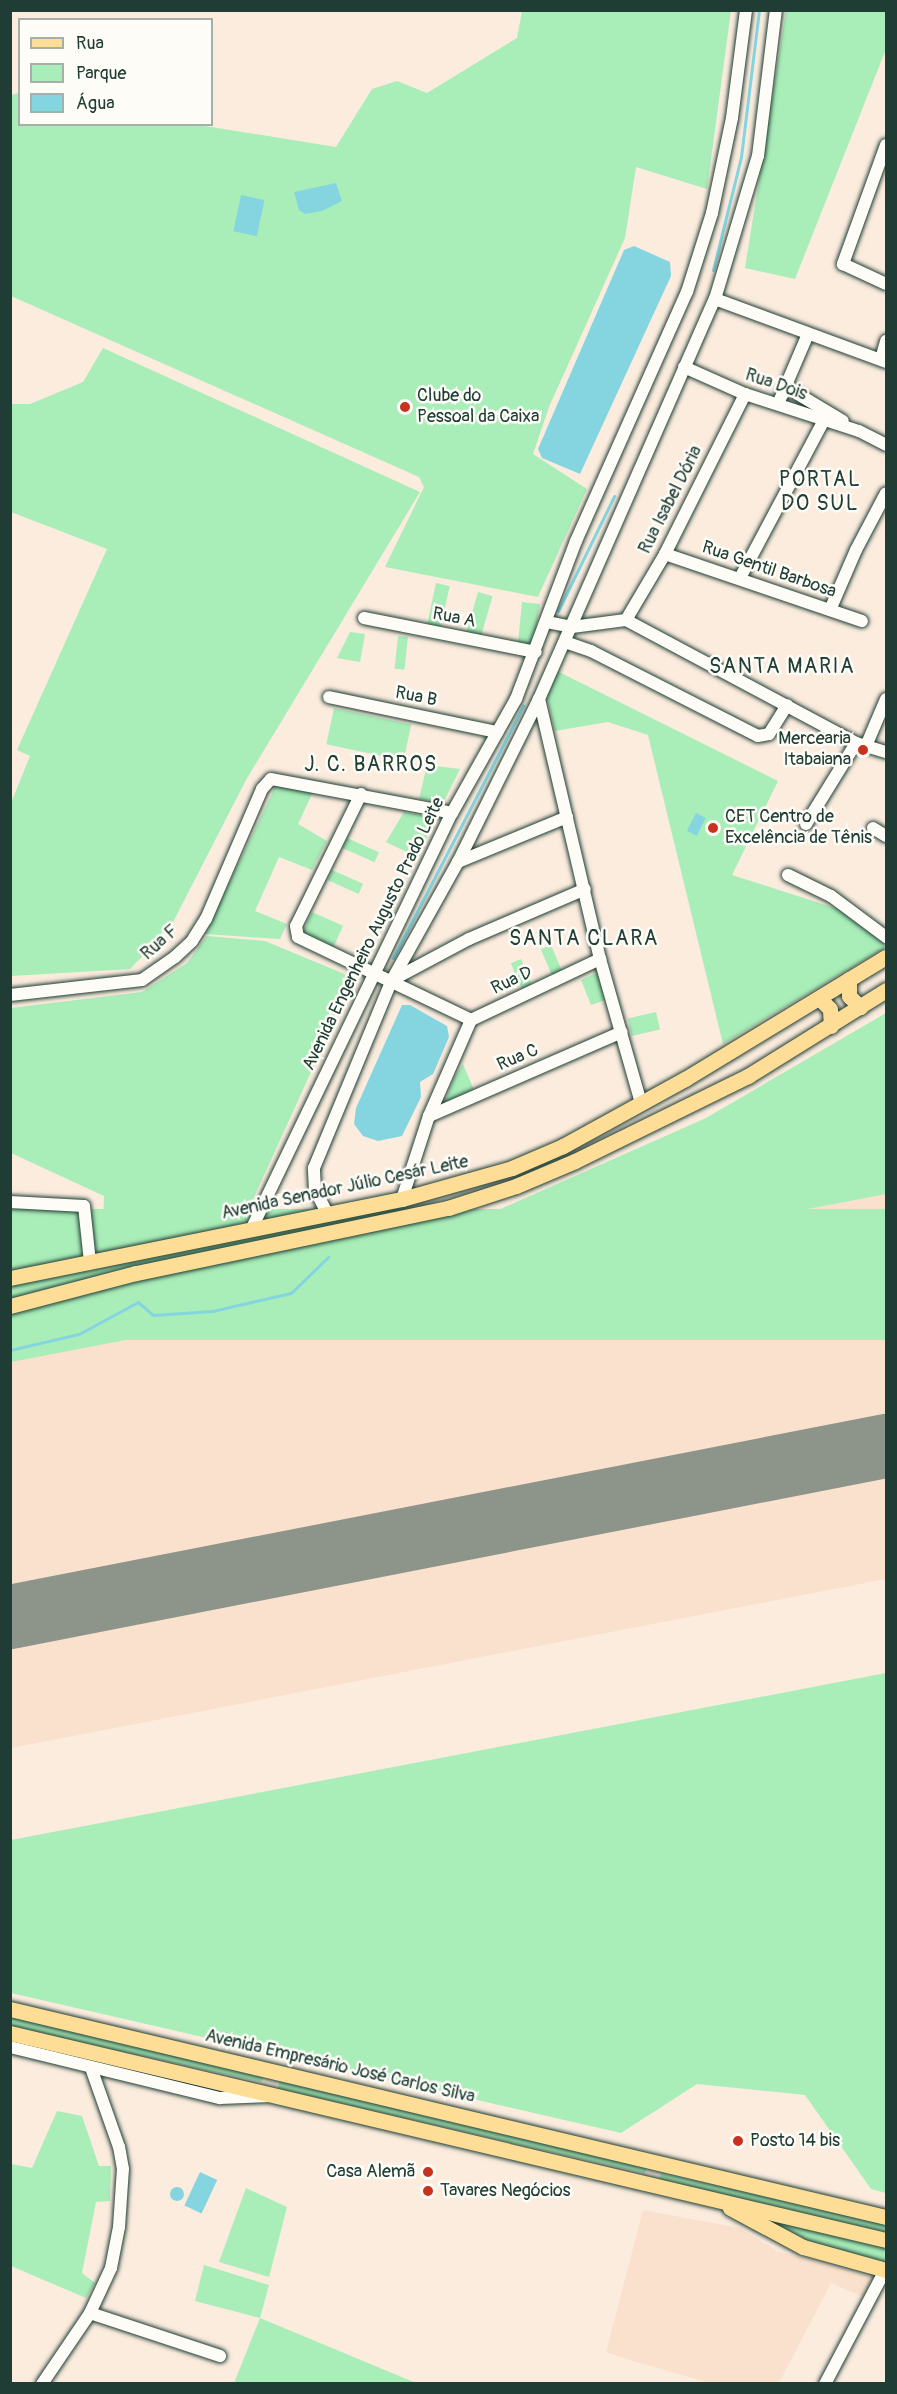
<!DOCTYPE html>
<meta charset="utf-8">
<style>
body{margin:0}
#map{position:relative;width:897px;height:2394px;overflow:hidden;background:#fbecde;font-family:Pangolin,sans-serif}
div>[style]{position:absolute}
.built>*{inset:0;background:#fae1cd}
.green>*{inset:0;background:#a9edb8;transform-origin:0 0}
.water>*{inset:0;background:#85d5e1;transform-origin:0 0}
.round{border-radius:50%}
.stream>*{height:3px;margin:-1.5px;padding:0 1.5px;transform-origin:1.5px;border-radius:1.5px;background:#85d5e1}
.runway>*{height:64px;margin:-32px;padding:0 32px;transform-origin:32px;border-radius:32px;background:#8d9489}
.roads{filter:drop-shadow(0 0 2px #1f3d34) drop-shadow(0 0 2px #1f3d34)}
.minor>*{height:12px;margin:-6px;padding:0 6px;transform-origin:6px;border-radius:6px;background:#fdfcf7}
.major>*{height:15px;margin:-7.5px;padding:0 7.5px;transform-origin:7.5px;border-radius:7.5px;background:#fedd96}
.dots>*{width:16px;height:16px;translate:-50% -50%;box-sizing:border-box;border:3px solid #fdfcf7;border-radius:50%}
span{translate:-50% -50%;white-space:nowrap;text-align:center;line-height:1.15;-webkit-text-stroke:5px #fdfcf7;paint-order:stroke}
.street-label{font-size:18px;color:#1f3d34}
.poi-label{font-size:18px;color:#1f3d34}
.left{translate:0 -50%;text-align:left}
.right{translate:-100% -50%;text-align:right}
.quarter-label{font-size:21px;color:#1f3d34;letter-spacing:1.5px}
.frame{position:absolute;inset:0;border:12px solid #1f3d34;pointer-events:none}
.legend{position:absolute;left:18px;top:18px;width:195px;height:108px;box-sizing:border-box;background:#fdfcf7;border:2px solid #a4b0a9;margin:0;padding:8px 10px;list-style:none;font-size:18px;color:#1f3d34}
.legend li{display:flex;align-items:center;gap:12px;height:30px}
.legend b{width:30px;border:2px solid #a4b0a9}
</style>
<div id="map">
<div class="built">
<div style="clip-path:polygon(886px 1169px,886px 1579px,11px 1748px,10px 1336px)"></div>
<div style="clip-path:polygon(643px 2210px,740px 2228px,777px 2251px,877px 2278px,867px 2299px,831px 2283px,779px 2383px,710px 2383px,636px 2362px,606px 2352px)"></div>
</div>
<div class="green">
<div style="clip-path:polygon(522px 11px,731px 11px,707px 189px,636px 167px,625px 238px,549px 407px,533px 454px,587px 489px,538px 597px,385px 567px,424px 487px,419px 477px,11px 296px,10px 95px,19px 93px,20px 124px,199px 125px,336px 147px,372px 89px,397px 81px,427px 93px,517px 38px)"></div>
<div style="clip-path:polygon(786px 11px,886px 11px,886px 49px,795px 279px,745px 268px)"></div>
<div style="clip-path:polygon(103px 348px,420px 492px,246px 780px,170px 928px,130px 969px,11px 976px,11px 803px,30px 756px,17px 750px,107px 549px,11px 512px,11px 404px,30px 404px,83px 382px)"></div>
<div style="left:436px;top:583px;width:14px;height:42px;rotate:12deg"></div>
<div style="left:478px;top:592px;width:15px;height:42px;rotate:16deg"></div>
<div style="clip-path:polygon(522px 602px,540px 604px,533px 645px,518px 643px)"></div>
<div style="clip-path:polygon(350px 632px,365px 634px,360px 662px,337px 658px)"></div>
<div style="left:398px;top:636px;width:10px;height:33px;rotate:6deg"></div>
<div style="clip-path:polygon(557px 671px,778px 781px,732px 875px,838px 909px,875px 932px,886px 947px,723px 1044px,648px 735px,608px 722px,555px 731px,546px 694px)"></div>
<div style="left:334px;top:708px;width:79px;height:37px;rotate:12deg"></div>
<div style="clip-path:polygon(427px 765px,460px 769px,443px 803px,419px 799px)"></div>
<div style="clip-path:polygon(276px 785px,313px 792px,298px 824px,327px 841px,312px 870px,279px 857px,255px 911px,287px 924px,280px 939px,205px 934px)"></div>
<div style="clip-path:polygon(404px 812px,436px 818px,417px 857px,386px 842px)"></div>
<div style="left:347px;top:838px;width:35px;height:11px;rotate:24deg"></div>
<div style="left:332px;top:870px;width:34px;height:11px;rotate:24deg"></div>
<div style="left:312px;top:912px;width:34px;height:24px;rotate:24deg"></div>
<div style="clip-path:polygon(207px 936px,265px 941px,354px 978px,243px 1221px,102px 1251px,104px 1196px,11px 1153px,11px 1008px,142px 992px,187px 963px)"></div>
<div style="left:551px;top:945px;width:28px;height:11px;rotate:67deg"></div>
<div style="left:521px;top:959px;width:28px;height:11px;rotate:67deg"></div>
<div style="clip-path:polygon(598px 972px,605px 1000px,591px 1005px,581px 980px)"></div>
<div style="left:656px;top:1012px;width:18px;height:29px;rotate:77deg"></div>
<div style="clip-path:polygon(886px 1013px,886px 1194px,11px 1362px,11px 1330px,108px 1296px,420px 1233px,496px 1211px,706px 1118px)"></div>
<div style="clip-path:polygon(463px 1064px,474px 1090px,444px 1104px,455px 1076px)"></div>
<div style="left:886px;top:1209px;width:131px;height:889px;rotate:90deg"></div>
<div style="clip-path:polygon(886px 1673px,886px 2193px,871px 2189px,805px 2095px,697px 2084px,621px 2133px,11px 1993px,11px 1840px)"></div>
<div style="clip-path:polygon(11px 2015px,264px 2076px,261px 2082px,11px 2027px)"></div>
<div style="left:280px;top:2079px;width:377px;height:10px;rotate:13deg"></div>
<div style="clip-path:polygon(57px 2111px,82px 2116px,99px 2166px,111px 2166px,110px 2201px,96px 2202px,82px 2273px,95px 2283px,86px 2298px,11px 2266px,11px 2164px,32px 2168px)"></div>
<div style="clip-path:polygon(661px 2173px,886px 2223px,886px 2235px,659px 2181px)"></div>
<div style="clip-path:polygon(246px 2188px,287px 2207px,269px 2277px,219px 2262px)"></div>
<div style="clip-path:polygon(752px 2215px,886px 2247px,886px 2263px,821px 2248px)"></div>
<div style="clip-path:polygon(204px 2265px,269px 2285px,260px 2318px,416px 2383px,234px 2383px,260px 2318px,195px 2301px)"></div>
</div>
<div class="water">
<div style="clip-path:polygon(336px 183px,342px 201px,322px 211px,305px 214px,299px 210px,294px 192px)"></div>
<div style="left:241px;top:195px;width:24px;height:37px;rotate:12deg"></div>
<div style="clip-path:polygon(634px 246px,670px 262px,671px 276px,580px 474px,542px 458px,538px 449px,624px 250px)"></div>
<div style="left:696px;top:813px;width:11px;height:20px;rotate:27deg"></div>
<div style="clip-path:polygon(402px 1005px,410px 1005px,447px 1026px,449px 1037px,433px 1074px,420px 1082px,421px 1097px,402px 1136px,378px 1141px,363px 1136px,354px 1124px,356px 1108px)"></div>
<div style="left:200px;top:2172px;width:19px;height:37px;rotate:25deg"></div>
<div class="round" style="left:170px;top:2187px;width:14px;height:14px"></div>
</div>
<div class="stream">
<div style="left:713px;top:270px;width:116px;rotate:-76.1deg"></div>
<div style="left:741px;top:157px;width:148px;rotate:-83deg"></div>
<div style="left:558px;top:611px;width:128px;rotate:-64deg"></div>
<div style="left:393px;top:958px;width:284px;rotate:-62.7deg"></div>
<div style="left:10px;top:1350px;width:71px;rotate:-13.1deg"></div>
<div style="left:79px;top:1334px;width:67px;rotate:-28.5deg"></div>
<div style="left:138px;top:1302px;width:20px;rotate:41deg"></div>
<div style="left:153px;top:1315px;width:59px;rotate:-3.9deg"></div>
<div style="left:212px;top:1311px;width:81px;rotate:-12.8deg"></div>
<div style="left:291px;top:1293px;width:52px;rotate:-44.2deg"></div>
</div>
<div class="runway">
<div style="left:10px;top:1617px;width:893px;rotate:-11.05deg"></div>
</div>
<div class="roads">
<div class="minor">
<div style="left:886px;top:145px;width:127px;rotate:109.9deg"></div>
<div style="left:843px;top:264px;width:47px;rotate:24.9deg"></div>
<div style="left:715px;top:299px;width:182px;rotate:20.2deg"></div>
<div style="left:881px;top:359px;width:19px;rotate:-74deg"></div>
<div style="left:684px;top:367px;width:67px;rotate:23.9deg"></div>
<div style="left:745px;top:394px;width:120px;rotate:18deg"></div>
<div style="left:859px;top:431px;width:30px;rotate:27deg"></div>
<div style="left:786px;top:387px;width:66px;rotate:30.8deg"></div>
<div style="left:778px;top:404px;width:76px;rotate:-66.8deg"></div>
<div style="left:665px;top:554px;width:208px;rotate:18.8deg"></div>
<div style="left:740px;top:578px;width:179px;rotate:-62deg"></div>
<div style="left:830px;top:610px;width:65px;rotate:-66.6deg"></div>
<div style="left:856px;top:550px;width:64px;rotate:-62.2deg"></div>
<div style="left:364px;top:618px;width:175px;rotate:11.2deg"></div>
<div style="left:626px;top:620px;width:77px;rotate:-59.4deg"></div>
<div style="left:665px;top:554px;width:179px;rotate:-63.4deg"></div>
<div style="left:547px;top:622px;width:25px;rotate:11deg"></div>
<div style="left:572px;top:627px;width:54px;rotate:-7.4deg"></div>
<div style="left:626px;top:620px;width:261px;rotate:28.1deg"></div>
<div style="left:856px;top:743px;width:31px;rotate:17deg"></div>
<div style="left:565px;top:642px;width:28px;rotate:19deg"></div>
<div style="left:591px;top:651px;width:187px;rotate:27deg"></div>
<div style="left:758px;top:736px;width:11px;rotate:-10deg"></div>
<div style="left:769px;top:734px;width:34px;rotate:-58deg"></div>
<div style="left:329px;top:697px;width:172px;rotate:11.8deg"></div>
<div style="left:539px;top:699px;width:267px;rotate:76.8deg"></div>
<div style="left:600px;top:959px;width:150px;rotate:74.1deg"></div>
<div style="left:866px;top:746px;width:51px;rotate:-66.9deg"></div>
<div style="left:361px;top:794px;width:147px;rotate:116.2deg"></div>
<div style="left:296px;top:926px;width:11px;rotate:80deg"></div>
<div style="left:298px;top:937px;width:192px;rotate:25.6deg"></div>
<div style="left:806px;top:824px;width:95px;rotate:-58.3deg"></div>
<div style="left:873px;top:828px;width:15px;rotate:32deg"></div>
<div style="left:458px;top:862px;width:118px;rotate:-22.4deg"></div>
<div style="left:788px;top:875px;width:48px;rotate:26deg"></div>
<div style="left:831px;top:896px;width:69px;rotate:36.7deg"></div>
<div style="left:394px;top:979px;width:85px;rotate:-28.1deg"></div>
<div style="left:469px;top:939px;width:126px;rotate:-23.3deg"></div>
<div style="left:10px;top:995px;width:133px;rotate:-6.5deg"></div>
<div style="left:142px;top:980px;width:40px;rotate:-34.9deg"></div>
<div style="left:175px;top:957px;width:23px;rotate:-43deg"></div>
<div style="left:192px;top:941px;width:26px;rotate:-58deg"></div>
<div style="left:206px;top:919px;width:142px;rotate:-66.7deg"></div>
<div style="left:262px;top:789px;width:13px;rotate:-48deg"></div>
<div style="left:271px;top:779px;width:184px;rotate:10.6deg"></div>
<div style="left:471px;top:1020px;width:143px;rotate:-25.3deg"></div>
<div style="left:429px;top:1116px;width:210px;rotate:-23.5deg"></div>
<div style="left:402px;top:1199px;width:87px;rotate:-72deg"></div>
<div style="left:429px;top:1116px;width:105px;rotate:-66.4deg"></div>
<div style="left:10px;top:1202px;width:74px;rotate:3.1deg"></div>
<div style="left:84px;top:1206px;width:56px;rotate:83.9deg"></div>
<div style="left:328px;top:1215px;width:28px;rotate:-117deg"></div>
<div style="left:315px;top:1190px;width:22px;rotate:-93deg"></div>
<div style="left:314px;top:1168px;width:204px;rotate:-67.5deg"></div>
<div style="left:392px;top:980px;width:135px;rotate:-60.8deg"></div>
<div style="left:458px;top:862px;width:182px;rotate:-63.6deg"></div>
<div style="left:539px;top:699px;width:437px;rotate:-66.3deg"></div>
<div style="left:715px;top:299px;width:149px;rotate:-73.3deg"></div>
<div style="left:758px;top:156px;width:147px;rotate:-83deg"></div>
<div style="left:251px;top:1230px;width:463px;rotate:-64.3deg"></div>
<div style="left:452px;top:813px;width:131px;rotate:-60.7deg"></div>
<div style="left:516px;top:699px;width:169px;rotate:-69.2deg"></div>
<div style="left:576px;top:541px;width:273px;rotate:-66deg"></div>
<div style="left:687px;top:292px;width:83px;rotate:-72.4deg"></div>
<div style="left:712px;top:213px;width:97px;rotate:-78.1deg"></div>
<div style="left:732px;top:118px;width:109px;rotate:-82.6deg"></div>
<div style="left:10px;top:2047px;width:216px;rotate:13.7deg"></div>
<div style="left:220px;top:2098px;width:50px;rotate:-2.3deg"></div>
<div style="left:90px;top:2313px;width:137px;rotate:18.3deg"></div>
<div style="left:42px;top:2384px;width:86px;rotate:-55.9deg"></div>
<div style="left:90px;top:2313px;width:50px;rotate:-65deg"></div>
<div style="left:111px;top:2268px;width:42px;rotate:-79deg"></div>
<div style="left:119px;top:2227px;width:58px;rotate:-86.1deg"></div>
<div style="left:123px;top:2169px;width:22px;rotate:-100deg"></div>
<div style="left:119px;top:2147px;width:84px;rotate:-109.5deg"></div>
<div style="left:825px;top:2384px;width:129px;rotate:-62.2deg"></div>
</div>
<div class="major">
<div style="left:849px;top:979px;width:17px;rotate:90deg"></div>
<div style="left:849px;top:996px;width:16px;rotate:45deg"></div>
<div style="left:820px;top:999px;width:14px;rotate:45deg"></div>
<div style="left:830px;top:1009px;width:17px;rotate:87deg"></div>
<div style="left:10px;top:1278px;width:400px;rotate:-11.4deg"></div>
<div style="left:402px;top:1199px;width:114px;rotate:-15.7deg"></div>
<div style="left:512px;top:1168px;width:56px;rotate:-23.3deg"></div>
<div style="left:563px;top:1146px;width:139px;rotate:-28.8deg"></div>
<div style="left:685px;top:1079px;width:235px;rotate:-31.3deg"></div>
<div style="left:10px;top:1306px;width:130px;rotate:-14.7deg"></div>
<div style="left:136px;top:1273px;width:319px;rotate:-11.8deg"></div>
<div style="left:448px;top:1208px;width:71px;rotate:-17.9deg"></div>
<div style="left:516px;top:1186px;width:64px;rotate:-23deg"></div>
<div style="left:575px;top:1161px;width:193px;rotate:-26.2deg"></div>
<div style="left:748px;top:1076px;width:163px;rotate:-31.9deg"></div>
<div style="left:10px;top:2009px;width:900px;rotate:13.36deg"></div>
<div style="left:10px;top:2033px;width:900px;rotate:13.3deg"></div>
<div style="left:730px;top:2208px;width:83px;rotate:28.1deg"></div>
<div style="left:803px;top:2247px;width:86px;rotate:15.5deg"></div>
</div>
</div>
<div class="dots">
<div style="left:405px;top:407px;background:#c8321e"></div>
<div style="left:863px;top:750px;background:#c8321e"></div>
<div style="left:713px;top:828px;background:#c8321e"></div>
<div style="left:738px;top:2141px;background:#c8321e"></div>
<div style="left:428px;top:2172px;background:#c8321e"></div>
<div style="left:428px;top:2191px;background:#c8321e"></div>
</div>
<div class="street-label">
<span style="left:776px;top:385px;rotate:19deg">Rua Dois</span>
<span style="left:671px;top:500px;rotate:-63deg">Rua Isabel Dória</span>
<span style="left:769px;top:570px;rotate:19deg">Rua Gentil Barbosa</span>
<span style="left:454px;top:618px;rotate:11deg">Rua A</span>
<span style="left:416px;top:697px;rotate:11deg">Rua B</span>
<span style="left:374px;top:934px;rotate:-64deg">Avenida Engenheiro Augusto Prado Leite</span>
<span style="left:160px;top:943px;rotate:-41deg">Rua F</span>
<span style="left:512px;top:981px;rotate:-25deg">Rua D</span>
<span style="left:518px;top:1058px;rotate:-23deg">Rua C</span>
<span style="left:345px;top:1188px;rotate:-12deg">Avenida Senador Júlio Cesár Leite</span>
<span style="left:340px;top:2067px;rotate:13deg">Avenida Empresário José Carlos Silva</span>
</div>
<div class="poi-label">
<span class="left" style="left:417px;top:407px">Clube do<br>Pessoal da Caixa</span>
<span class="right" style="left:851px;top:750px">Mercearia<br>Itabaiana</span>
<span class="left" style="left:725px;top:828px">CET Centro de<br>Excelência de Tênis</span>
<span class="left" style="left:750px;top:2141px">Posto 14 bis</span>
<span class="right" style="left:416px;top:2172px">Casa Alemã</span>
<span class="left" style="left:440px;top:2191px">Tavares Negócios</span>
</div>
<div class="quarter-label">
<span style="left:820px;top:492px">PORTAL<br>DO SUL</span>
<span style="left:782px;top:667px">SANTA MARIA</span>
<span style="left:371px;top:765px">J. C. BARROS</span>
<span style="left:584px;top:939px">SANTA CLARA</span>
</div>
<div class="frame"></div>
<ul class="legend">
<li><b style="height:8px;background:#fedd96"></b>Rua</li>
<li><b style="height:16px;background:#a9edb8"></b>Parque</li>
<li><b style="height:16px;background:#85d5e1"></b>Água</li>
</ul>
</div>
